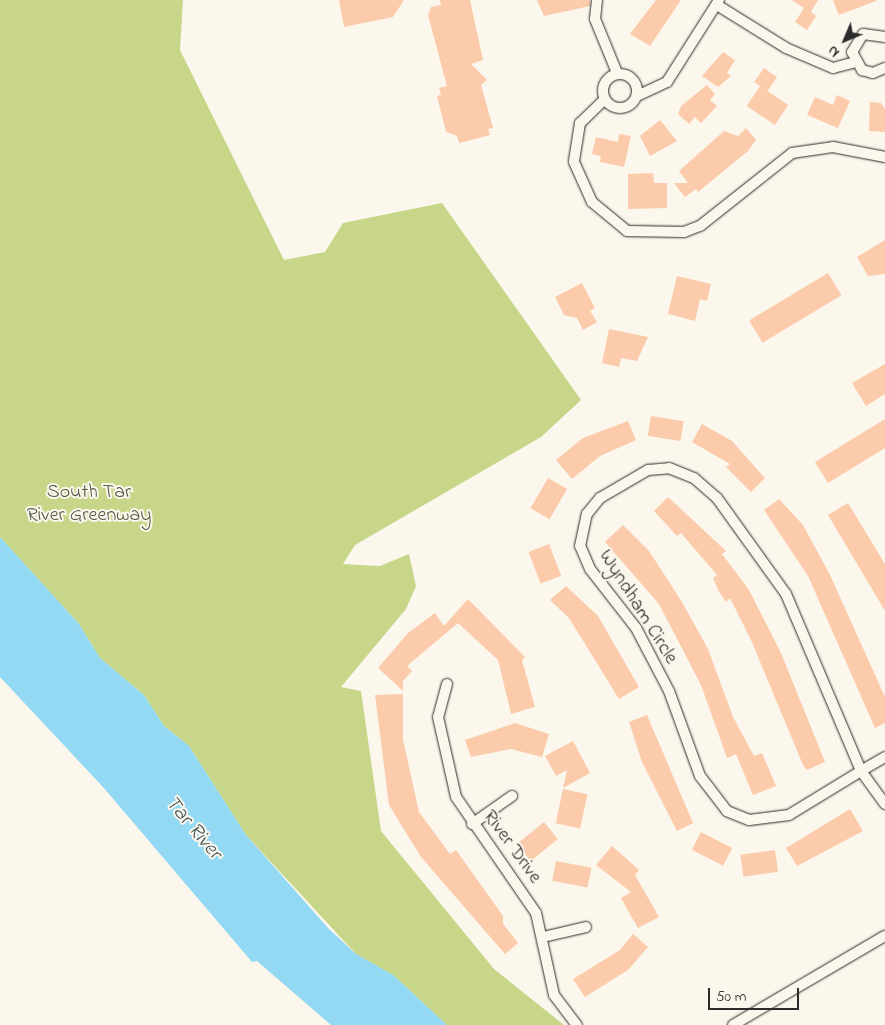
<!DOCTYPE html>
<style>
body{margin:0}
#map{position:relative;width:885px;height:1025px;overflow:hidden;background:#fbf7ec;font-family:"Indie Flower",sans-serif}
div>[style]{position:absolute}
.green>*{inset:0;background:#c8d68a}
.water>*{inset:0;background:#93d9f4}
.building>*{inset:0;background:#fbcbab;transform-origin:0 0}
.roads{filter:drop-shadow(0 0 1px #2b2b2b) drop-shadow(0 0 1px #2b2b2b)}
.street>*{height:10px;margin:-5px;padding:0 5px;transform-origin:5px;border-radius:5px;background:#fbf7ec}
.street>.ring{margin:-5px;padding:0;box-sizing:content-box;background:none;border:10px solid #fbf7ec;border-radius:50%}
span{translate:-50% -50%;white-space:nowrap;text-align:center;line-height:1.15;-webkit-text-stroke:4px #fbf7ec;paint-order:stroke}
.park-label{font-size:20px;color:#525643}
.street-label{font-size:20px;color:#2b2b2b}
.water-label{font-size:21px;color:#45565d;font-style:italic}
.north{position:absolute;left:820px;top:15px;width:50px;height:50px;-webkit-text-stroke:4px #fbf7ec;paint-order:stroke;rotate:225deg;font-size:14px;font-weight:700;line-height:20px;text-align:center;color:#2b2b2b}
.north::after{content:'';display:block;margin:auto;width:18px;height:22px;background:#2b2b2b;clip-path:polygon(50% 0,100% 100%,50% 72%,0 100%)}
.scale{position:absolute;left:708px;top:988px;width:91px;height:22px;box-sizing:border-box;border:2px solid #2b2b2b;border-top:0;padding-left:6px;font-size:15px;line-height:18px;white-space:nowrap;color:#2b2b2b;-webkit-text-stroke:4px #fbf7ec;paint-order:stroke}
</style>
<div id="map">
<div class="green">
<div style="clip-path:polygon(0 0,183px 0,180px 50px,284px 260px,325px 252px,343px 223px,442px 203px,581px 400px,541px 437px,355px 545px,343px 564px,380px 566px,409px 554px,416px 586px,406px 609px,341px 687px,361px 691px,381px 831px,494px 969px,564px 1025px,447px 1025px,393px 975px,356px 954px,246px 835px,189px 746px,164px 726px,144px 695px,100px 658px,79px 624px,0 537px)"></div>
</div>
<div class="water">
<div style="clip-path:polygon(0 537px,79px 624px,100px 658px,144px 695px,164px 726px,189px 746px,246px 835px,328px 928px,356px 954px,393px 975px,447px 1025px,331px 1025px,257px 961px,252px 962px,103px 787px,0 677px)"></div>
</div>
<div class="building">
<div style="clip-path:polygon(339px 0,404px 0,393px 17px,344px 27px)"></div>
<div style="clip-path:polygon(440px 0,470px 0,483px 60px,471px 64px,487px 80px,481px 85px,493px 128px,488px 129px,490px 135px,459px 143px,457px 136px,446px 132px,437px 96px,441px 95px,439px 88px,447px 86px,428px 15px,431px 7px,441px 5px)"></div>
<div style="clip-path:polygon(537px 0,590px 0,590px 6px,544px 16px)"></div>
<div style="clip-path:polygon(656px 0,681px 0,650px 46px,630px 34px)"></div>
<div style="clip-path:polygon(792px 0,818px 0,811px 12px,816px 16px,807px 30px,795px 22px,804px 8px)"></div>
<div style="clip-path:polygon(833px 0,876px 0,876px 1px,839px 15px)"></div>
<div style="clip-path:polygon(723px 52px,735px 60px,727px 73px,731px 76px,718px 87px,702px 76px)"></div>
<div style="left:764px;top:68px;width:16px;height:17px;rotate:35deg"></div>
<div style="clip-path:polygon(707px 85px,715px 94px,710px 100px,717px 106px,701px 123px,695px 117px,689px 124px,678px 114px,681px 106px)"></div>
<div style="left:760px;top:86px;width:34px;height:24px;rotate:34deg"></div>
<div style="clip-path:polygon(837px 95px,850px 101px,838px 128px,807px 115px,815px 97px,833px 105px)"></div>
<div style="clip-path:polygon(870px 102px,881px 103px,885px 109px,885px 132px,869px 131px)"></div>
<div style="clip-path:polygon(660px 120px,677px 141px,650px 156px,640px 136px)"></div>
<div style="clip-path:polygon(746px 128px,756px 140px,748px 151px,698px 192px,696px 189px,685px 197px,674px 183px,688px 183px,679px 171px,724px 131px,738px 136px)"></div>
<div style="clip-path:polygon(619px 134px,631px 136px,624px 167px,600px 162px,601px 156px,592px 154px,596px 137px,618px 142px)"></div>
<div style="clip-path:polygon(653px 173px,654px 183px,667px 183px,667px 208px,628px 209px,628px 174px)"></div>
<div style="clip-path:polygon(885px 240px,885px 274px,868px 276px,857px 257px)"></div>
<div style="left:828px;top:273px;width:26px;height:92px;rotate:59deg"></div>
<div style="clip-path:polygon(677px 276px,711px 284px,707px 301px,700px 299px,695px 321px,668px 314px)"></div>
<div style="clip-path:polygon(582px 283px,595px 308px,590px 311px,597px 322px,583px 330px,577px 318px,564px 315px,555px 297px)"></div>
<div style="clip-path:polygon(609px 329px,648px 337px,637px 361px,621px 358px,619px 367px,602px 363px)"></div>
<div style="clip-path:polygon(885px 364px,885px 394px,866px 406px,852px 383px)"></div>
<div style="left:651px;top:416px;width:33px;height:20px;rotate:9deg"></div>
<div style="clip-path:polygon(885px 419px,885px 448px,828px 483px,815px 462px)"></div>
<div style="clip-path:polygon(628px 421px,636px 440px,600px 456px,572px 479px,556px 460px,583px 438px)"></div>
<div style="clip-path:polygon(702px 424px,732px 441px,765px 478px,751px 492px,726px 467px,730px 464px,692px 442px)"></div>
<div style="left:548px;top:478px;width:22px;height:35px;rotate:30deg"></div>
<div style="clip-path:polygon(668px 497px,726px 551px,722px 554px,749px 590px,781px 653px,825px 762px,807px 770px,803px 765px,751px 640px,730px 598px,726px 602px,719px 592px,713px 578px,717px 575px,681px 533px,677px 536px,654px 511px)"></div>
<div style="clip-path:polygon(779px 499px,803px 525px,830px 575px,885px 697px,885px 723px,875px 728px,808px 576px,764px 510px)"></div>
<div style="clip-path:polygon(848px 503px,885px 564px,885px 611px,828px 515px)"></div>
<div style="clip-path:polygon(623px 525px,649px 551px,682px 602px,708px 649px,733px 717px,754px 756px,762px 753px,776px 786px,753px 795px,736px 754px,727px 758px,701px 685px,659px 604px,605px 542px)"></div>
<div style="left:549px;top:544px;width:34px;height:22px;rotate:69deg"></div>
<div style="clip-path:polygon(566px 586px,598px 616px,639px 687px,619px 699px,569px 618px,550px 600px)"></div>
<div style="clip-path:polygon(468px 599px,525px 657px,522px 660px,535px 707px,511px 714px,498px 660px,458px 623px,407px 666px,412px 671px,403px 681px,403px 691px,378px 668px,408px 633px,435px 613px,444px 626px)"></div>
<div style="clip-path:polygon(403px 694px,403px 740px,419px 812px,450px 854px,456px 850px,503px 916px,503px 924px,518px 943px,505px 954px,421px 857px,389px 805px,375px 695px)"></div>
<div style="clip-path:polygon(647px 715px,693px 823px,677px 831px,642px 762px,629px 722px)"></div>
<div style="clip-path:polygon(515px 723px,549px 734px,542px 757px,511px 749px,471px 757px,465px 740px)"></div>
<div style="clip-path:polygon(573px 741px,590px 773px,563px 788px,567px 770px,556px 776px,545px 756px)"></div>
<div style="left:563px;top:789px;width:25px;height:35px;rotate:12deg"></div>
<div style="clip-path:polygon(850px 809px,863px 831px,797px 866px,786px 848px)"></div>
<div style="left:544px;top:822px;width:22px;height:35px;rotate:51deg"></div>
<div style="left:701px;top:832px;width:35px;height:20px;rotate:27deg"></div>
<div style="clip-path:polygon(612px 846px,639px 870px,635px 875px,659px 917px,638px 928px,621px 898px,631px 892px,596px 865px)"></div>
<div style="left:775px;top:850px;width:22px;height:35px;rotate:82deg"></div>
<div style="left:556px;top:861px;width:36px;height:20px;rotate:11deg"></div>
<div style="clip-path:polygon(633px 934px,648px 947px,628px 970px,585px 997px,573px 979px,620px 950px)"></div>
</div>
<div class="roads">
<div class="street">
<div style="left:597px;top:0;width:19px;rotate:96deg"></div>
<div style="left:595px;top:19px;width:58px;rotate:67.8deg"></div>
<div style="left:717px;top:5px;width:81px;rotate:31.9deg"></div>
<div style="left:786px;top:48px;width:51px;rotate:23.1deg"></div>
<div style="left:833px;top:68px;width:23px;rotate:-15deg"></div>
<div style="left:885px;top:37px;width:22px;rotate:-172deg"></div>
<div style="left:863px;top:34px;width:21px;rotate:121deg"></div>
<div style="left:852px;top:52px;width:21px;rotate:61deg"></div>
<div style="left:862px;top:70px;width:11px;rotate:15deg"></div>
<div style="left:873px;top:73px;width:13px;rotate:-23deg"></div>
<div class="ring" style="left:603px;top:74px;width:24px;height:24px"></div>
<div style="left:637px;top:96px;width:33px;rotate:-25deg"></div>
<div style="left:667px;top:82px;width:97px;rotate:-57.6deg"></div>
<div style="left:605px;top:99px;width:35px;rotate:136deg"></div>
<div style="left:580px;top:123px;width:39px;rotate:99deg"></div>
<div style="left:574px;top:162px;width:44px;rotate:65.8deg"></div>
<div style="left:592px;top:202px;width:45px;rotate:39.6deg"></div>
<div style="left:627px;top:231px;width:57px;rotate:1deg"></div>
<div style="left:684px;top:232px;width:17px;rotate:-21deg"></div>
<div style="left:700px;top:226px;width:117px;rotate:-38.4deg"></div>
<div style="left:792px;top:153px;width:41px;rotate:-8.3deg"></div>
<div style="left:833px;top:147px;width:53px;rotate:10.9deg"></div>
<div style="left:669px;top:468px;width:27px;rotate:22deg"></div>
<div style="left:694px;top:478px;width:30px;rotate:41deg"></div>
<div style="left:717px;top:498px;width:118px;rotate:54.3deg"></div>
<div style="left:786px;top:594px;width:192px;rotate:67deg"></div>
<div style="left:861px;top:771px;width:84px;rotate:148.6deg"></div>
<div style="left:789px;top:815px;width:40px;rotate:172.9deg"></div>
<div style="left:749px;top:820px;width:24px;rotate:-158deg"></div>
<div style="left:727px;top:811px;width:44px;rotate:-127.6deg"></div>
<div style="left:700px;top:776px;width:90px;rotate:-110deg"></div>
<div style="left:669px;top:691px;width:71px;rotate:-117.6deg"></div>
<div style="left:636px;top:628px;width:75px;rotate:-127.9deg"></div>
<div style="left:590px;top:569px;width:25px;rotate:-113deg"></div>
<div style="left:580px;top:546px;width:33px;rotate:-78deg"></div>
<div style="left:587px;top:514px;width:21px;rotate:-51deg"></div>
<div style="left:600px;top:498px;width:56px;rotate:-30.3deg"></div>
<div style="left:648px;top:470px;width:21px;rotate:-5deg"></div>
<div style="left:447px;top:684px;width:34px;rotate:105deg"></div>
<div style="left:438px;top:717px;width:82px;rotate:77.3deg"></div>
<div style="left:456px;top:797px;width:141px;rotate:55.4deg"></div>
<div style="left:536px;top:913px;width:84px;rotate:77.6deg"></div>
<div style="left:554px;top:995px;width:38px;rotate:53deg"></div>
<div style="left:885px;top:757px;width:28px;rotate:150deg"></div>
<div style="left:861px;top:771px;width:41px;rotate:54deg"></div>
<div style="left:472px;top:824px;width:49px;rotate:-35deg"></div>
<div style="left:543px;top:937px;width:44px;rotate:-13.1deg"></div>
<div style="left:733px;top:1025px;width:176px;rotate:-30.4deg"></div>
</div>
</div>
<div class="park-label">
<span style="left:89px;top:504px">South Tar<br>River Greenway</span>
</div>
<div class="street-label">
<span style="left:638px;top:607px;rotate:58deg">Wyndham Circle</span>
<span style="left:512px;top:847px;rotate:54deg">River Drive</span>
</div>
<div class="water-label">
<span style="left:193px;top:828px;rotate:50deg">Tar River</span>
</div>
<div class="north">N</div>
<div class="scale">50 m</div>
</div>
